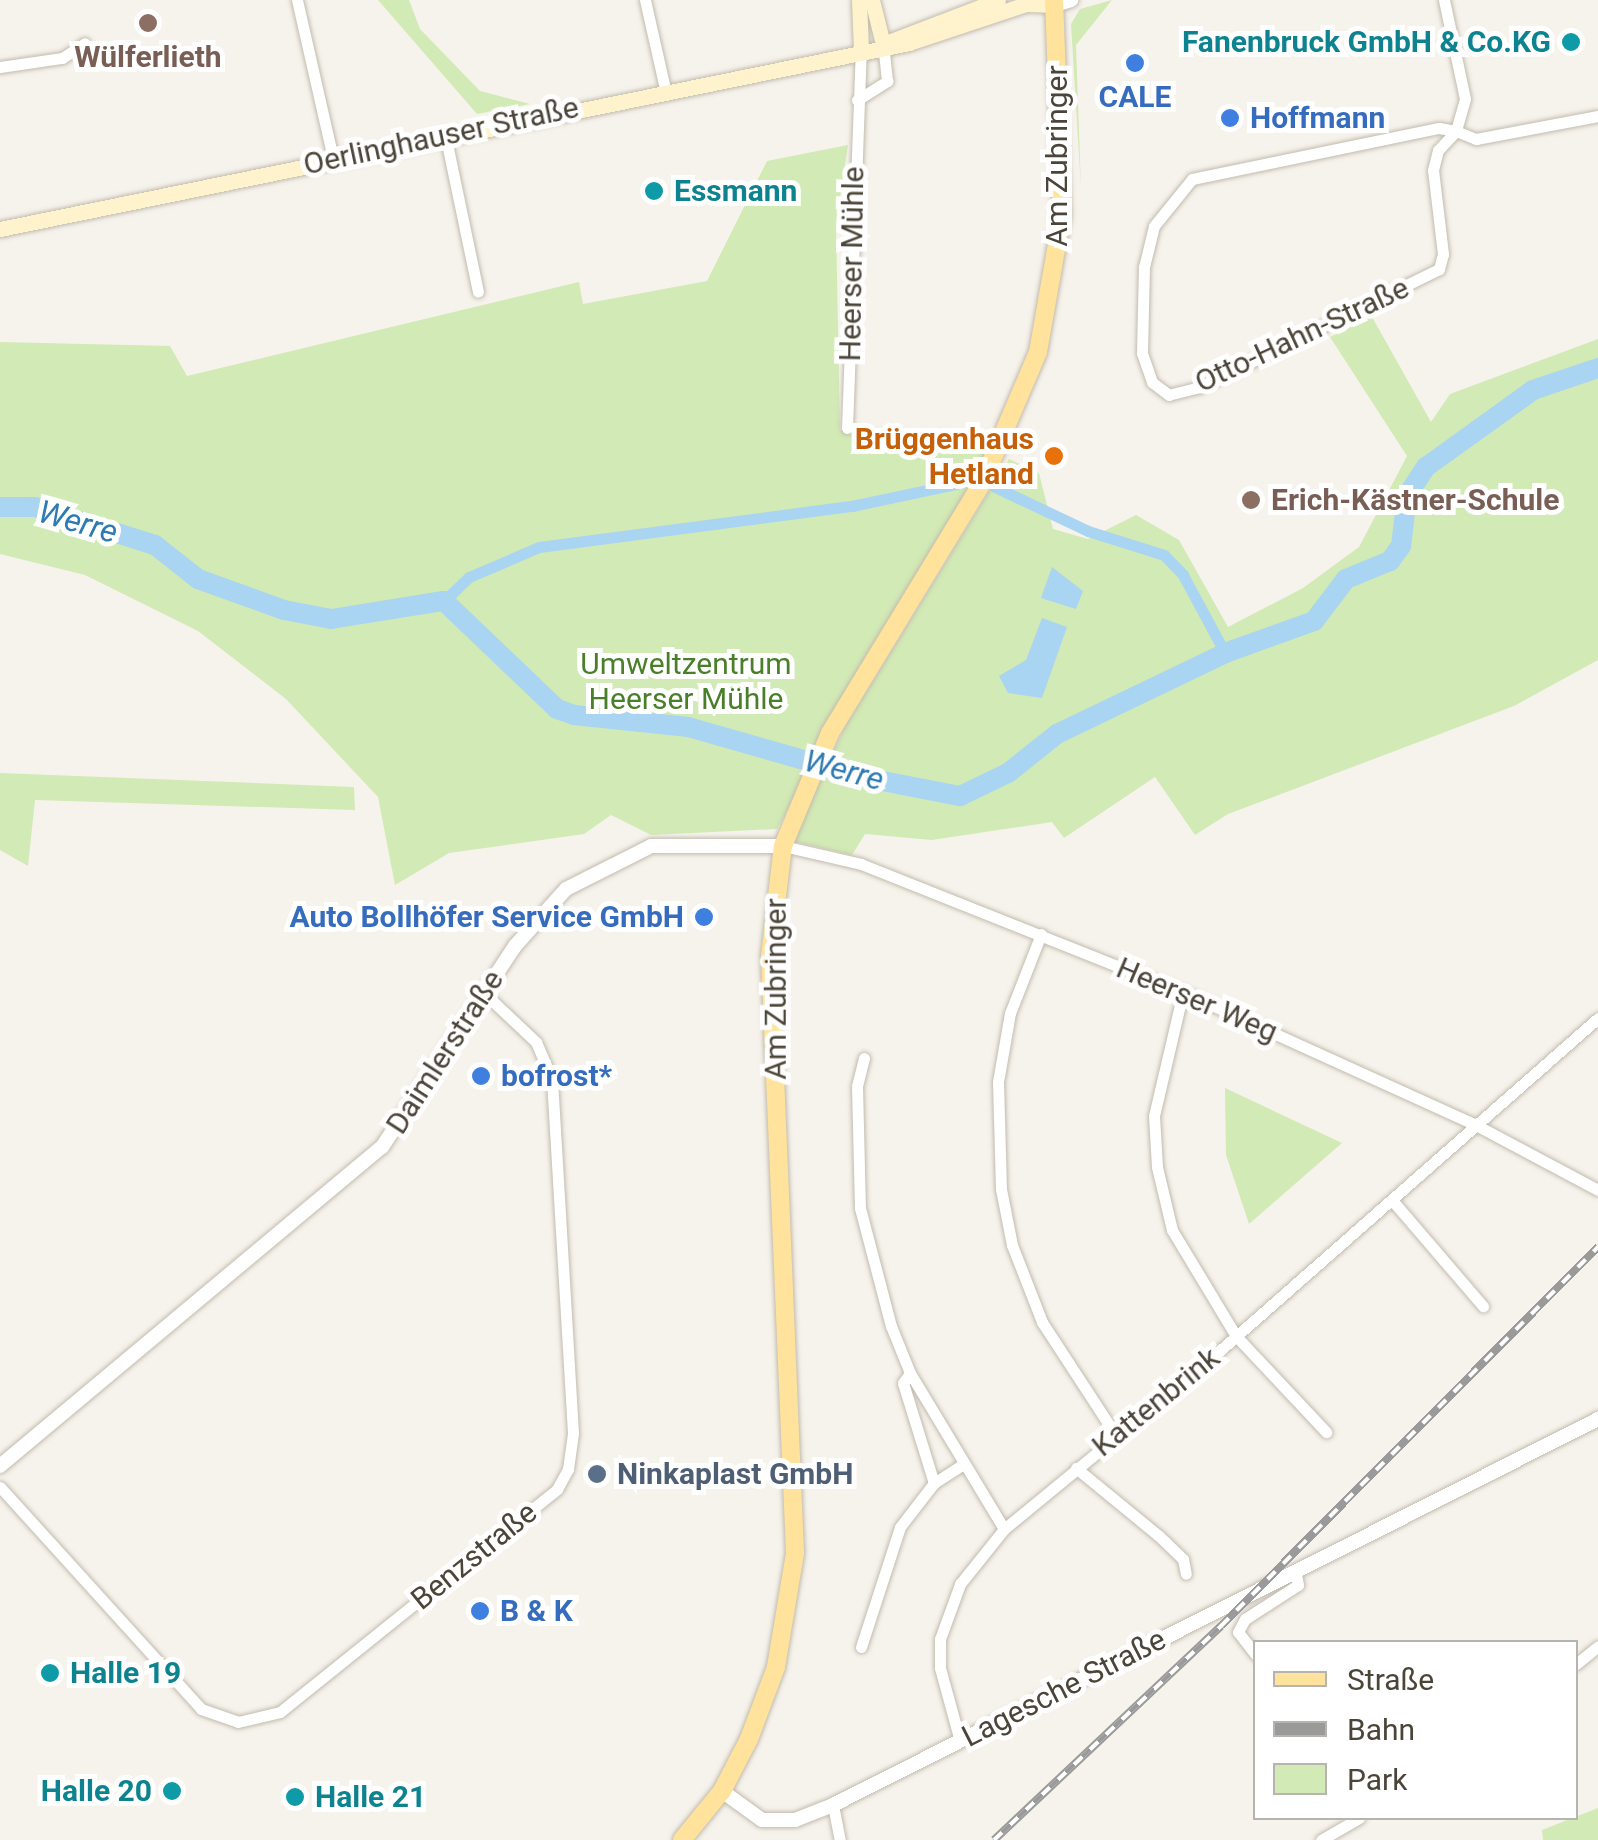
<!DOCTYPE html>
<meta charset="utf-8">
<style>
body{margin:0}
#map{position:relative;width:1598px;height:1840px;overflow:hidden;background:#f6f3ec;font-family:Roboto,sans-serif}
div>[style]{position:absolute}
.green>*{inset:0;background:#d2eab5}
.water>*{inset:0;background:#a9d4f2}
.canal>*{height:11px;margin:-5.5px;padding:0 5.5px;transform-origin:5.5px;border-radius:5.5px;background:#a9d4f2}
.river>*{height:20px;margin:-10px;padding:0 10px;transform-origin:10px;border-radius:10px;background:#a9d4f2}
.roads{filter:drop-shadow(0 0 2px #c2bbae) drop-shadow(0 0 2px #c2bbae)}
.minor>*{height:11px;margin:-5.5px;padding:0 5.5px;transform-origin:5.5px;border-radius:5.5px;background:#fff}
.tertiary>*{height:14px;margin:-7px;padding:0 7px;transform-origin:7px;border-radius:7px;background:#fff}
.secondary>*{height:15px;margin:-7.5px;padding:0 7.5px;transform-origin:7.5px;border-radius:7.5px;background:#fff3cd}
.primary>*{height:18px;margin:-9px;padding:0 9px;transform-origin:9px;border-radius:9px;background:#ffe39c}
.rail>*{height:8px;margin-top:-4px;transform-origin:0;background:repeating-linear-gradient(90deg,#fff 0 11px,#9a9a9a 0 22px);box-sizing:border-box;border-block:2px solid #9a9a9a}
.dots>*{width:28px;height:28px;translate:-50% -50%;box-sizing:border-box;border:5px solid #fff;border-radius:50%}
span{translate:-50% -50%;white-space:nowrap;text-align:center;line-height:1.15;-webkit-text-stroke:10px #fff;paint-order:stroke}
.culture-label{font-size:30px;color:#0d838f;font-weight:700}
.right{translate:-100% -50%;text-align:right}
.left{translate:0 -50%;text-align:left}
.education-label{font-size:30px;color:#785e54;font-weight:700}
.shop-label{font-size:30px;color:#366cbe;font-weight:700}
.street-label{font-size:30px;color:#4b4439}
.food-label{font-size:30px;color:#c56008;font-weight:700}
.park-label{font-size:30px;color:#4a7f2a}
.service-label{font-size:30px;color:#4e5e75;font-weight:700}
.water-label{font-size:32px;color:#2e7ab2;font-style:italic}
.legend{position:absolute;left:1253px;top:1640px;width:325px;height:180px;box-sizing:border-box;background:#fff;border:2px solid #b7b4b0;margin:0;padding:12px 18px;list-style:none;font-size:30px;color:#4b4439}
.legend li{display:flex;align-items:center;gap:20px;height:50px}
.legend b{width:50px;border:2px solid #b7b4b0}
</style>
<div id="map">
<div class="green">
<div style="clip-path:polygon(378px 0,409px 0,420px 29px,480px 91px,530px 104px,477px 114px)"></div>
<div style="clip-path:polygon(1112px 0,1076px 45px,1081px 189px,1071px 24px,1080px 9px)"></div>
<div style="clip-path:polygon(848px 145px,836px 225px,840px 430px,990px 451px,777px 829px,651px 835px,611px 815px,584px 834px,449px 853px,395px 885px,378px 797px,286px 699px,198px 631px,85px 575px,0 554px,0 342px,170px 346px,187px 376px,579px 282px,583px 304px,707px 281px,767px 161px)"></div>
<div style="clip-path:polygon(1372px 317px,1431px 422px,1450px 394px,1598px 339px,1598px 660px,1514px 706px,1228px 814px,1195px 835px,1155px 777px,1064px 838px,1052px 822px,932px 840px,865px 834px,852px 855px,791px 841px,845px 727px,1009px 459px,1039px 473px,1053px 529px,1088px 539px,1136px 515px,1179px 540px,1228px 627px,1303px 588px,1359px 547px,1407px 456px,1330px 337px)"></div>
<div style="clip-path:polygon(0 773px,354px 787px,355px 810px,35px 800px,28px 866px,0 850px)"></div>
<div style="clip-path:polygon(1225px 1088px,1342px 1143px,1249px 1224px,1226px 1155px)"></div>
<div style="clip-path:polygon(1598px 1808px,1598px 1840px,1543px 1840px,1542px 1830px)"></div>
</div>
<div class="water">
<div style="clip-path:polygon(1052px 567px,1083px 591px,1076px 609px,1041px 598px)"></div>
<div style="clip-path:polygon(1042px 618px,1067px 627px,1042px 698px,1008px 693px,999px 676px,1026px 660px)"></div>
</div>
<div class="canal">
<div style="left:995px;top:487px;width:103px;rotate:25.3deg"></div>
<div style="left:1088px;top:531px;width:80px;rotate:17.5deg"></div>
<div style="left:1164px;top:555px;width:28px;rotate:46deg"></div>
<div style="left:1183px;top:575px;width:89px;rotate:61.7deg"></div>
<div style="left:444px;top:601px;width:35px;rotate:-44deg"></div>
<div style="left:469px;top:577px;width:76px;rotate:-23.2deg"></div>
<div style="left:539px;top:547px;width:316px;rotate:-7.5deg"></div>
<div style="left:852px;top:506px;width:121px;rotate:-12deg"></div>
</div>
<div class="river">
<div style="left:0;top:507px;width:35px"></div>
<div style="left:35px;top:507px;width:126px;rotate:17.6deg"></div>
<div style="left:155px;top:545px;width:55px;rotate:38.3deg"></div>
<div style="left:198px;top:579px;width:91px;rotate:19.8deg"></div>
<div style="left:284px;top:610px;width:48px;rotate:10.8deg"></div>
<div style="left:331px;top:619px;width:114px;rotate:-9.1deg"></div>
<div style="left:444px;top:601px;width:156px;rotate:43.7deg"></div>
<div style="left:557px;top:709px;width:18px;rotate:19deg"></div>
<div style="left:574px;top:715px;width:115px;rotate:6deg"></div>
<div style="left:688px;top:727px;width:186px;rotate:15.9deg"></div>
<div style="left:867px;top:778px;width:95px;rotate:11deg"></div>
<div style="left:960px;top:796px;width:53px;rotate:-25.6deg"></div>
<div style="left:1008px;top:773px;width:63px;rotate:-38.5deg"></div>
<div style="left:1057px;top:734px;width:187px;rotate:-25.7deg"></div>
<div style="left:1225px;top:653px;width:95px;rotate:-19.8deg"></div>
<div style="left:1314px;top:621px;width:53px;rotate:-52.7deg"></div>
<div style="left:1346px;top:579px;width:48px;rotate:-22.2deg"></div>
<div style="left:1390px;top:561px;width:19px;rotate:-54deg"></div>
<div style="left:1401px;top:546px;width:50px;rotate:-83.2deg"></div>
<div style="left:1407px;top:496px;width:35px;rotate:-57deg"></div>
<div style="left:1426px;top:467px;width:132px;rotate:-35.7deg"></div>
<div style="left:1533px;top:390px;width:69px;rotate:-18.7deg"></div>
</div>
<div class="roads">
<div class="minor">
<div style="left:297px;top:0;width:162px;rotate:77.2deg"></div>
<div style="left:645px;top:0;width:91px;rotate:77.3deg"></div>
<div style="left:1444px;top:0;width:101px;rotate:78deg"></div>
<div style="left:1465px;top:99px;width:33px;rotate:106deg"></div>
<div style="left:1456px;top:131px;width:26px;rotate:133deg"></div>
<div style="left:1438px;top:150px;width:21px;rotate:104deg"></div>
<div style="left:1433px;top:170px;width:85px;rotate:83.2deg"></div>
<div style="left:1443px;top:254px;width:16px;rotate:105deg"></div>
<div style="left:1439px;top:269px;width:267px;rotate:153.7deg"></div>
<div style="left:1200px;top:387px;width:32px;rotate:166deg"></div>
<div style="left:1169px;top:395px;width:21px;rotate:-143deg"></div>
<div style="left:1152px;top:382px;width:31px;rotate:-109deg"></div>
<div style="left:1142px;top:353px;width:86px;rotate:-88.7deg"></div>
<div style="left:1144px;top:267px;width:42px;rotate:-76.3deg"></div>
<div style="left:1154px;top:226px;width:60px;rotate:-51deg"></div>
<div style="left:1192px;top:179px;width:252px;rotate:-11.7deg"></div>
<div style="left:1439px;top:128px;width:17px;rotate:10deg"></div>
<div style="left:1456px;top:131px;width:22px;rotate:22deg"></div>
<div style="left:1476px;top:139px;width:124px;rotate:-10.7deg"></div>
<div style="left:0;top:67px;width:63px;rotate:-8.3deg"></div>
<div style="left:62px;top:58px;width:27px;rotate:-33deg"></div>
<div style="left:857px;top:100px;width:36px;rotate:-32deg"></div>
<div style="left:887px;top:81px;width:37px;rotate:-96deg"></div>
<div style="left:445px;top:134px;width:161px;rotate:78.2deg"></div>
<div style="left:847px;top:428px;width:379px;rotate:-87.9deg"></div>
<div style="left:783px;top:846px;width:80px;rotate:13deg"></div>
<div style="left:861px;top:864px;width:347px;rotate:21.7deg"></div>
<div style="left:1183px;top:992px;width:320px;rotate:24.4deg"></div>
<div style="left:1474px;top:1124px;width:140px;rotate:28deg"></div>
<div style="left:1041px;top:934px;width:85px;rotate:111.4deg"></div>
<div style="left:1010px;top:1013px;width:70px;rotate:99.9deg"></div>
<div style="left:998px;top:1082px;width:107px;rotate:88.4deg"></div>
<div style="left:1001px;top:1189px;width:57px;rotate:78.9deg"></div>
<div style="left:1012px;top:1245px;width:83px;rotate:68.7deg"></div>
<div style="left:1042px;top:1322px;width:134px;rotate:56.9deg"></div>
<div style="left:1183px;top:992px;width:127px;rotate:103.2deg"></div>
<div style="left:1154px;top:1116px;width:51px;rotate:86.6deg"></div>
<div style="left:1157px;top:1167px;width:65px;rotate:76.6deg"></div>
<div style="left:1172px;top:1230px;width:124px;rotate:58.9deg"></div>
<div style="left:1236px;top:1336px;width:132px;rotate:46.8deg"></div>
<div style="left:864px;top:1058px;width:29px;rotate:104deg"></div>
<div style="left:857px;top:1086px;width:122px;rotate:88.6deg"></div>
<div style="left:860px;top:1208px;width:122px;rotate:75.3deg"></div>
<div style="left:891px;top:1326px;width:51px;rotate:68deg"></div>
<div style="left:910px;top:1373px;width:182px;rotate:58.9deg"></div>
<div style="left:1392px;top:1200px;width:140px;rotate:49.4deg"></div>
<div style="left:910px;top:1373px;width:12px;rotate:125deg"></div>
<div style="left:903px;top:1383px;width:105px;rotate:72.8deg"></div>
<div style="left:934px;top:1483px;width:33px;rotate:-33deg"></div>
<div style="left:1076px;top:1468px;width:106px;rotate:39.3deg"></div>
<div style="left:1158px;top:1535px;width:35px;rotate:44deg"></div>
<div style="left:1183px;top:1559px;width:15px;rotate:79deg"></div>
<div style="left:0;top:1487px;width:299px;rotate:47.8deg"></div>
<div style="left:201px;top:1709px;width:39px;rotate:19deg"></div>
<div style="left:238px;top:1722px;width:43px;rotate:-13.4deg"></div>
<div style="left:280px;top:1712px;width:356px;rotate:-38.8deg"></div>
<div style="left:557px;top:1489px;width:23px;rotate:-61deg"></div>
<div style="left:568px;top:1469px;width:36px;rotate:-82deg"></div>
<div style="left:573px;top:1433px;width:355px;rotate:-93.4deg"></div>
<div style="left:552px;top:1079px;width:40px;rotate:-113.4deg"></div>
<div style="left:536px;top:1042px;width:70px;rotate:-136.7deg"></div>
<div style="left:861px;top:1647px;width:126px;rotate:-72deg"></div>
<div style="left:900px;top:1527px;width:56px;rotate:-52.3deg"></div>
<div style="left:1256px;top:1655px;width:29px;rotate:-128deg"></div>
<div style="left:1238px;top:1632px;width:15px;rotate:-62deg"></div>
<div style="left:1245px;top:1619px;width:63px;rotate:-32.7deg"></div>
<div style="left:1298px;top:1585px;width:15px;rotate:-101deg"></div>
<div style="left:1576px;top:1664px;width:28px;rotate:-39deg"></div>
<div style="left:960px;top:1741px;width:76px;rotate:-105.3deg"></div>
<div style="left:940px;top:1668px;width:29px;rotate:-90deg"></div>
<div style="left:940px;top:1639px;width:59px;rotate:-70deg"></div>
<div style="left:960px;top:1584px;width:70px;rotate:-51.3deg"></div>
<div style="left:1004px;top:1529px;width:254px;rotate:-39.4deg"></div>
<div style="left:1200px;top:1368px;width:530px;rotate:-41.33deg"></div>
<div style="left:833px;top:1805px;width:36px;rotate:79deg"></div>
<div style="left:1321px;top:1840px;width:44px;rotate:-30.1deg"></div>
</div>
<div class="tertiary">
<div style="left:1055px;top:5px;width:17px;rotate:-17deg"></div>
<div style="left:0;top:1466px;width:498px;rotate:-39.9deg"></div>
<div style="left:382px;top:1147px;width:241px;rotate:-56.5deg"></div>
<div style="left:515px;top:946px;width:76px;rotate:-48.2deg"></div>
<div style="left:566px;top:889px;width:95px;rotate:-26.8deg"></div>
<div style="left:651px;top:846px;width:132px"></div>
<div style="left:722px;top:1791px;width:49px;rotate:35.9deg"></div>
<div style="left:762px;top:1820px;width:33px"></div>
<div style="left:795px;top:1820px;width:41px;rotate:-21.5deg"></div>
<div style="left:833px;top:1805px;width:857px;rotate:-26.77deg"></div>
</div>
<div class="secondary">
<div style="left:859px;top:0;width:49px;rotate:87.7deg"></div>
<div style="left:872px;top:0;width:45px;rotate:76deg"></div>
<div style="left:883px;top:44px;width:123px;rotate:-20.9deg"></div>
<div style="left:0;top:229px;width:928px;rotate:-11.56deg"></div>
<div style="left:909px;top:43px;width:123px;rotate:-18.4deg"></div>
<div style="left:1026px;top:4px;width:29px;rotate:2deg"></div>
</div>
<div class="primary">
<div style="left:682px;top:1840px;width:63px;rotate:-50.8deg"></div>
<div style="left:722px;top:1791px;width:59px;rotate:-62.6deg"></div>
<div style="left:749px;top:1739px;width:77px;rotate:-69.4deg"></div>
<div style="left:776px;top:1667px;width:116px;rotate:-80.5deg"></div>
<div style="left:795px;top:1553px;width:598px;rotate:-92.4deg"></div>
<div style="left:770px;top:956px;width:111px;rotate:-83.3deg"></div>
<div style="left:783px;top:846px;width:122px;rotate:-67.4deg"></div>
<div style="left:830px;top:733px;width:295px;rotate:-58.7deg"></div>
<div style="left:983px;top:481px;width:140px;rotate:-66.9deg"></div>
<div style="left:1038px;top:352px;width:138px;rotate:-80deg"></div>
<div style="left:1062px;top:216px;width:216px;rotate:-92.1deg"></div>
</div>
</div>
<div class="rail">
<div style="left:994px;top:1840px;width:312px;rotate:-43.3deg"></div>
<div style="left:1221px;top:1626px;width:535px;rotate:-45.15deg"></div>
</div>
<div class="dots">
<div style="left:148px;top:23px;background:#8d6e63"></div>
<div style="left:1571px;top:42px;background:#0f9aa8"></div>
<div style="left:1135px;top:63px;background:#3f7fe0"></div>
<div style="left:1230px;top:118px;background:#3f7fe0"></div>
<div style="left:654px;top:191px;background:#0f9aa8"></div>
<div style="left:1054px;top:456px;background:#e8710a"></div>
<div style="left:1251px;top:500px;background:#8d6e63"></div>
<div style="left:704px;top:917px;background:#3f7fe0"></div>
<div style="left:481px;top:1076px;background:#3f7fe0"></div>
<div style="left:597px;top:1474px;background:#5c6f8a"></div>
<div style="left:480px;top:1611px;background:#3f7fe0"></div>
<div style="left:50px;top:1673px;background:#0f9aa8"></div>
<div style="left:172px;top:1791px;background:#0f9aa8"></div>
<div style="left:295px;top:1797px;background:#0f9aa8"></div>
</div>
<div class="culture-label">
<span class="right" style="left:1551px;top:42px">Fanenbruck GmbH &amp; Co.KG</span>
<span class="left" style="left:674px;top:191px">Essmann</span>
<span class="left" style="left:70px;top:1673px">Halle 19</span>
<span class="right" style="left:152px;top:1791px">Halle 20</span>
<span class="left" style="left:315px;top:1797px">Halle 21</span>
</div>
<div class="education-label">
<span style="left:148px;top:57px">Wülferlieth</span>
<span class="left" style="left:1271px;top:500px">Erich-Kästner-Schule</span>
</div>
<div class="shop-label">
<span style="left:1135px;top:97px">CALE</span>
<span class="left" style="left:1250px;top:118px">Hoffmann</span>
<span class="right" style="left:684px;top:917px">Auto Bollhöfer Service GmbH</span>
<span class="left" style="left:501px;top:1076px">bofrost*</span>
<span class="left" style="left:500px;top:1611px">B &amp; K</span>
</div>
<div class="street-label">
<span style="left:441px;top:136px;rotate:-12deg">Oerlinghauser Straße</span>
<span style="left:1057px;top:156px;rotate:-90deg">Am Zubringer</span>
<span style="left:852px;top:264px;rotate:-89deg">Heerser Mühle</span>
<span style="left:1302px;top:335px;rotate:-25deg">Otto-Hahn-Straße</span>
<span style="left:776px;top:989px;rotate:-90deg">Am Zubringer</span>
<span style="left:1197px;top:1000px;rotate:23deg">Heerser Weg</span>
<span style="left:445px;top:1052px;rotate:-57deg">Daimlerstraße</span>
<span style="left:1156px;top:1402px;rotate:-39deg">Kattenbrink</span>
<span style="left:474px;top:1556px;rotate:-39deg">Benzstraße</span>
<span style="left:1064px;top:1688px;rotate:-27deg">Lagesche Straße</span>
</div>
<div class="food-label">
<span class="right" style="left:1034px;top:456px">Brüggenhaus<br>Hetland</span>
</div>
<div class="park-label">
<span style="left:686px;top:681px">Umweltzentrum<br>Heerser Mühle</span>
</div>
<div class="service-label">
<span class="left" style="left:617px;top:1474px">Ninkaplast GmbH</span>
</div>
<div class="water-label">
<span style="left:78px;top:522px;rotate:16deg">Werre</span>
<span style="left:844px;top:770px;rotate:15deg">Werre</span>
</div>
<ul class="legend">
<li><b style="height:12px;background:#ffe39c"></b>Straße</li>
<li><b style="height:12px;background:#9a9a9a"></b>Bahn</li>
<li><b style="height:28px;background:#d2eab5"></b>Park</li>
</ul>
</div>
